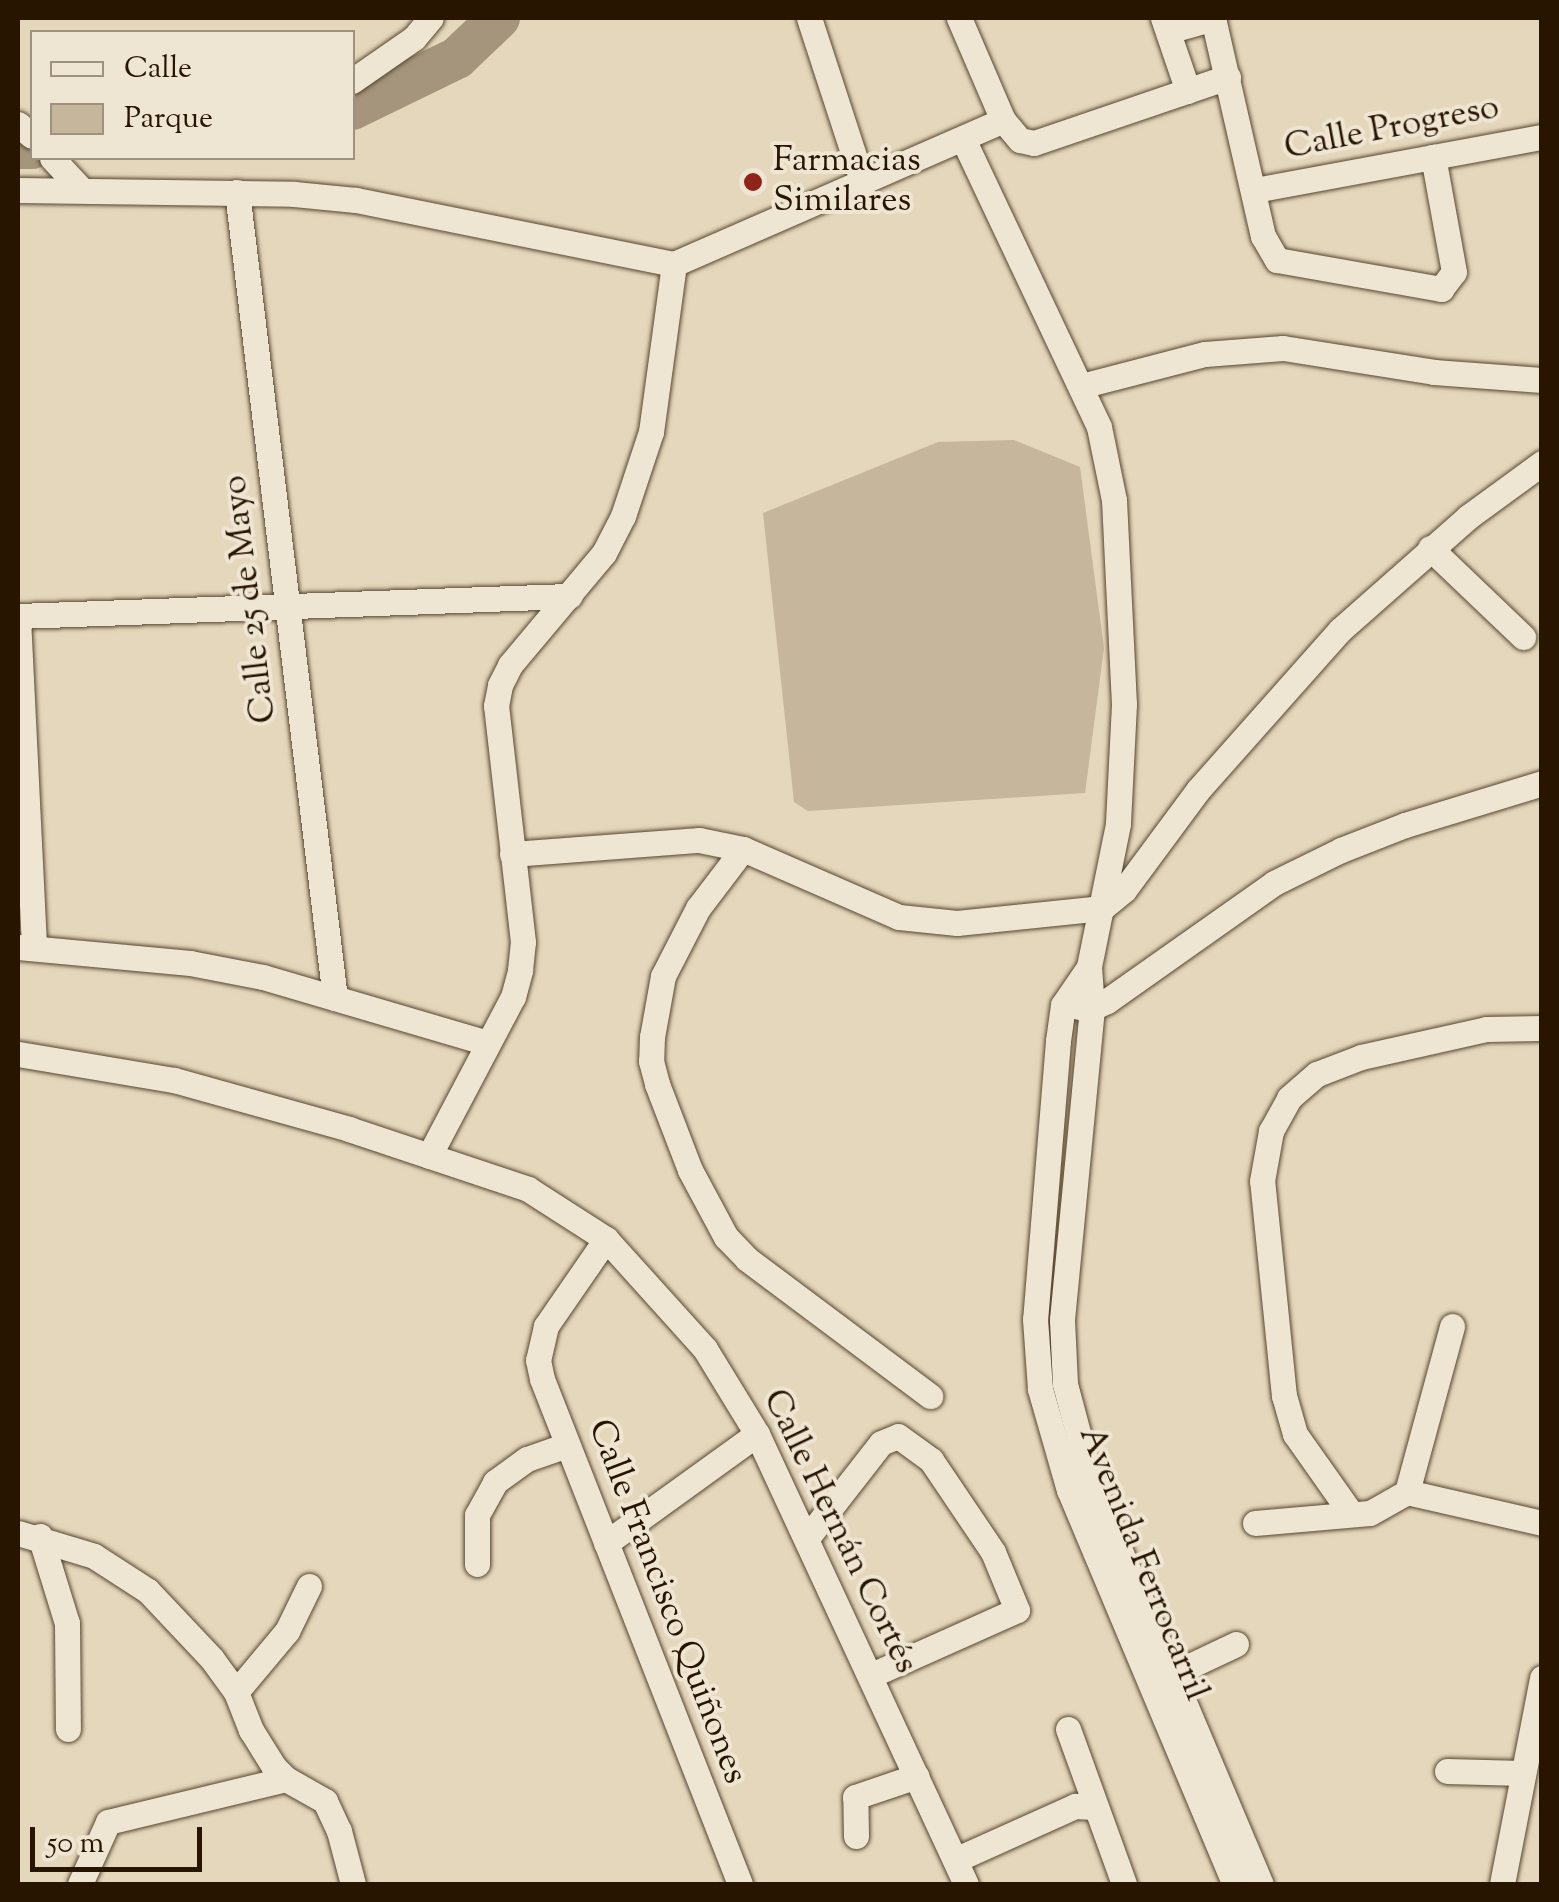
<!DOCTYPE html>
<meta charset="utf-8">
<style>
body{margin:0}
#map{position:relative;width:1559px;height:1902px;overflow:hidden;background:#e5d7bc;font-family:"Sorts Mill Goudy",serif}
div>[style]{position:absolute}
.green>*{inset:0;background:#c5b69c}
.river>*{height:42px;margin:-21px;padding:0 21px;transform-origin:21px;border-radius:21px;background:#a4957c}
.roads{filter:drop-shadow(0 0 2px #56462f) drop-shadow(0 0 2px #56462f)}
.minor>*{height:25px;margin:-12.5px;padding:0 12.5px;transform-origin:12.5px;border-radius:12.5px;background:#eee5d3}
.dots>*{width:28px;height:28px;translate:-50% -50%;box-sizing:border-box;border:5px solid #eee5d3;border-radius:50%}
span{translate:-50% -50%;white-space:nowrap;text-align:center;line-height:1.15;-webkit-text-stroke:8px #eee5d3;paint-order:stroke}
.street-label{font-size:35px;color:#271500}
.poi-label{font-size:35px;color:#271500}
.left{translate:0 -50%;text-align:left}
.frame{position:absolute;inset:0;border:20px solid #271500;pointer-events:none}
.legend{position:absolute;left:30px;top:30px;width:325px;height:130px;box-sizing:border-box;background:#eee5d3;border:2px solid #9e927f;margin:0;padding:12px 18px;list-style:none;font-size:30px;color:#271500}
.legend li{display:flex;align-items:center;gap:20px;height:50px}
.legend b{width:50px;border:2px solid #9e927f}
.scale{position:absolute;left:30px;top:1827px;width:172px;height:45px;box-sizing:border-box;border:5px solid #271500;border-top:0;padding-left:12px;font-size:30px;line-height:35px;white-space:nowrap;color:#271500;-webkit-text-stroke:8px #eee5d3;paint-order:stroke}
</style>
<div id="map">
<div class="green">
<div style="clip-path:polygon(1014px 440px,1080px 467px,1104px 648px,1085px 793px,808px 811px,794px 802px,763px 513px,938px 442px)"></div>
</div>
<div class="river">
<div style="left:352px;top:109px;width:117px;rotate:-25.9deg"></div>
<div style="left:457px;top:58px;width:58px;rotate:-43.6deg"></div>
<div style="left:18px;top:148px;width:14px"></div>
</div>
<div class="roads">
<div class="minor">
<div style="left:809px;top:18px;width:174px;rotate:71.9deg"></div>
<div style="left:959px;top:18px;width:111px;rotate:66.7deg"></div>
<div style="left:1003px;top:120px;width:26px;rotate:50deg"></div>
<div style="left:1020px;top:140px;width:14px;rotate:12deg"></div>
<div style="left:1034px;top:143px;width:205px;rotate:-18.8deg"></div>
<div style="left:1163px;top:18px;width:77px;rotate:71.1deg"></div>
<div style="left:1213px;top:18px;width:224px;rotate:77.1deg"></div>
<div style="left:1263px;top:236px;width:28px;rotate:60deg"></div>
<div style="left:1277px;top:260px;width:167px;rotate:10deg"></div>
<div style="left:1441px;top:289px;width:21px;rotate:-53deg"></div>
<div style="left:1454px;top:272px;width:117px;rotate:-100.3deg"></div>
<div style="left:1168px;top:31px;width:48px;rotate:-15.8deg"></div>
<div style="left:352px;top:81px;width:75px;rotate:-34.7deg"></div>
<div style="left:414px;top:38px;width:26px;rotate:-50deg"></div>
<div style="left:18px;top:124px;width:18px;rotate:41deg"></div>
<div style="left:963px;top:139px;width:318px;rotate:64.7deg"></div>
<div style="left:1099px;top:427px;width:75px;rotate:78.4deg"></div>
<div style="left:1114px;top:500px;width:204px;rotate:87.2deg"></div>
<div style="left:1124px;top:704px;width:120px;rotate:92.9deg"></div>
<div style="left:1118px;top:824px;width:146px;rotate:101.5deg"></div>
<div style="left:1089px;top:967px;width:41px;rotate:85.8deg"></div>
<div style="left:1092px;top:1008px;width:313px;rotate:95.5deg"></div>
<div style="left:1062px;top:1320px;width:64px;rotate:87.3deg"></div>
<div style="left:1065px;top:1384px;width:101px;rotate:75.1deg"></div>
<div style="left:1091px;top:1482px;width:436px;rotate:67.1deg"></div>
<div style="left:52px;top:158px;width:41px;rotate:47deg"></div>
<div style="left:18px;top:190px;width:276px;rotate:0.8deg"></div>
<div style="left:294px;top:194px;width:62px;rotate:5.5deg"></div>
<div style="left:356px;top:200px;width:324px;rotate:11.4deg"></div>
<div style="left:674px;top:264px;width:359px;rotate:-23.6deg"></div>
<div style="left:1255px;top:190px;width:292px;rotate:-10.5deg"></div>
<div style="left:237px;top:192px;width:812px;rotate:83.07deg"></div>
<div style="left:1081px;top:386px;width:128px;rotate:-14.5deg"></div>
<div style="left:1205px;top:354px;width:78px;rotate:-4.4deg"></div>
<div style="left:1283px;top:348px;width:153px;rotate:9deg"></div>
<div style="left:1434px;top:372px;width:108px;rotate:4.2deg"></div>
<div style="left:1430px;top:548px;width:129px;rotate:43.7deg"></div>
<div style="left:18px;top:616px;width:552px;rotate:-2.08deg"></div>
<div style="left:18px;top:618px;width:330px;rotate:87.2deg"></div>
<div style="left:743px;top:849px;width:74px;rotate:127.3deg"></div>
<div style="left:698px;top:908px;width:76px;rotate:117.2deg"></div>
<div style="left:663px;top:976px;width:62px;rotate:100.2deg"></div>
<div style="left:652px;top:1037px;width:24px;rotate:92deg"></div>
<div style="left:651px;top:1061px;width:24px;rotate:75deg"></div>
<div style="left:657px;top:1084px;width:92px;rotate:69deg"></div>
<div style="left:690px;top:1170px;width:76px;rotate:61.8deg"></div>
<div style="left:726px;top:1237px;width:30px;rotate:46deg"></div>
<div style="left:747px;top:1259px;width:229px;rotate:36.8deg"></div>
<div style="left:512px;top:854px;width:188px;rotate:-4.3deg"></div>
<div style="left:699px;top:840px;width:45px;rotate:11.6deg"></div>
<div style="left:743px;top:849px;width:170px;rotate:23.6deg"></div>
<div style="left:899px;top:917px;width:58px;rotate:5.9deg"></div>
<div style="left:957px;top:923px;width:146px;rotate:-5.9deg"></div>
<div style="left:1102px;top:908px;width:28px;rotate:-39deg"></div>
<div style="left:1124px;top:890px;width:124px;rotate:-53.5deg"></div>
<div style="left:1198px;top:790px;width:214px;rotate:-48.4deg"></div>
<div style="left:1340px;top:630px;width:171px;rotate:-41.4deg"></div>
<div style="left:1468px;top:517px;width:92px;rotate:-36.1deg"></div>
<div style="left:18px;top:947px;width:173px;rotate:5.3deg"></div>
<div style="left:190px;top:963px;width:74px;rotate:10.9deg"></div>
<div style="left:263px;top:977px;width:234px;rotate:16.4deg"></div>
<div style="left:1089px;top:967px;width:46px;rotate:124.4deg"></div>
<div style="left:1063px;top:1005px;width:36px;rotate:98deg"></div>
<div style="left:1058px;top:1041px;width:279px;rotate:94.7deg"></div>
<div style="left:1035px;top:1319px;width:70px;rotate:85.9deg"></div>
<div style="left:1040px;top:1389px;width:105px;rotate:74deg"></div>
<div style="left:1069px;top:1490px;width:428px;rotate:67.2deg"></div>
<div style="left:1079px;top:1007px;width:13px;rotate:4deg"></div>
<div style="left:1092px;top:1008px;width:17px;rotate:-25deg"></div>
<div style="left:1107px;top:1001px;width:204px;rotate:-35.2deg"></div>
<div style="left:1274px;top:883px;width:75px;rotate:-26.2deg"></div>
<div style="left:1341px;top:850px;width:69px;rotate:-21.3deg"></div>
<div style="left:1405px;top:825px;width:143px;rotate:-17deg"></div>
<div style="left:18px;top:1054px;width:158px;rotate:9.5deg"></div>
<div style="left:174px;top:1080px;width:182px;rotate:15.6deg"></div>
<div style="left:349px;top:1129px;width:189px;rotate:18.5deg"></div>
<div style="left:528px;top:1189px;width:93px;rotate:32.7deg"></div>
<div style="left:606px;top:1239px;width:148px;rotate:48deg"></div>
<div style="left:705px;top:1349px;width:100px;rotate:58.5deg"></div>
<div style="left:757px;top:1434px;width:496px;rotate:65.1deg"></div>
<div style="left:429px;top:1156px;width:180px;rotate:-62.2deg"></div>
<div style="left:513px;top:997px;width:28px;rotate:-75deg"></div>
<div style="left:520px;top:970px;width:28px;rotate:-84deg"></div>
<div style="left:523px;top:942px;width:238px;rotate:-96.5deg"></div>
<div style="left:496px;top:706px;width:21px;rotate:-79deg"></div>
<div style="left:500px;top:685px;width:22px;rotate:-63deg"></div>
<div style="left:510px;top:665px;width:146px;rotate:-50deg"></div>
<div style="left:604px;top:553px;width:42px;rotate:-62.8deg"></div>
<div style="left:623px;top:516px;width:89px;rotate:-71.6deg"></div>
<div style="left:651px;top:432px;width:170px;rotate:-82.2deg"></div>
<div style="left:606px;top:1239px;width:106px;rotate:124.6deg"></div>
<div style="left:546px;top:1326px;width:35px;rotate:103deg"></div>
<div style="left:538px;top:1360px;width:19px;rotate:78deg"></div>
<div style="left:542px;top:1379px;width:542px;rotate:68.59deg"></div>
<div style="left:1407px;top:1492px;width:172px;rotate:-74.8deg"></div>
<div style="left:1350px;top:1512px;width:95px;rotate:-125.2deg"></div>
<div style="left:1295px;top:1434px;width:40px;rotate:-106deg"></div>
<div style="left:1284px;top:1396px;width:216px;rotate:-95.8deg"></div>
<div style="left:1262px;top:1181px;width:51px;rotate:-79.8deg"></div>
<div style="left:1271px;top:1131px;width:38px;rotate:-61deg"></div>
<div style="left:1289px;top:1098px;width:37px;rotate:-41deg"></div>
<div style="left:1317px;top:1074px;width:47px;rotate:-21.1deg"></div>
<div style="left:1361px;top:1057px;width:128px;rotate:-12.6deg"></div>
<div style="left:1486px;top:1029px;width:56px;rotate:-1deg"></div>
<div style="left:1255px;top:1523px;width:115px;rotate:-5deg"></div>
<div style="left:1370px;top:1513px;width:43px;rotate:-29.6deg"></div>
<div style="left:1407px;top:1492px;width:139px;rotate:12.9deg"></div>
<div style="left:18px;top:1533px;width:79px;rotate:16.8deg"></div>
<div style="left:94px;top:1556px;width:64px;rotate:32.9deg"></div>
<div style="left:148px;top:1591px;width:93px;rotate:46.7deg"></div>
<div style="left:212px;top:1659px;width:41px;rotate:54deg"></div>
<div style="left:236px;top:1692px;width:41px;rotate:68.5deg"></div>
<div style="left:251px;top:1730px;width:44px;rotate:58.1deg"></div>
<div style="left:274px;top:1767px;width:17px;rotate:45deg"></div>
<div style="left:286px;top:1779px;width:45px;rotate:29.4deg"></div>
<div style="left:325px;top:1801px;width:33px;rotate:65deg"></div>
<div style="left:339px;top:1831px;width:55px;rotate:75.2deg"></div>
<div style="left:40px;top:1536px;width:91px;rotate:72.8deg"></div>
<div style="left:67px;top:1623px;width:106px;rotate:89.5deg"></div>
<div style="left:807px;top:1538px;width:120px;rotate:-52.1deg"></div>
<div style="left:881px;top:1443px;width:18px;rotate:-22deg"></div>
<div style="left:898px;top:1436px;width:41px;rotate:36deg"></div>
<div style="left:931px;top:1460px;width:111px;rotate:56deg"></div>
<div style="left:993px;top:1552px;width:63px;rotate:67.5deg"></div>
<div style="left:1017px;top:1610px;width:159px;rotate:155.9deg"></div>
<div style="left:606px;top:1543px;width:186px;rotate:-35.8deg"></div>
<div style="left:477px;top:1564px;width:49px;rotate:-90deg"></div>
<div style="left:477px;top:1515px;width:38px;rotate:-61deg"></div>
<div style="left:495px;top:1482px;width:39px;rotate:-36deg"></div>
<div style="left:527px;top:1459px;width:42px;rotate:-19.3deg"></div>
<div style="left:1160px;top:1680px;width:84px;rotate:-25.3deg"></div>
<div style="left:236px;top:1692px;width:80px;rotate:-50.1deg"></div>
<div style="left:287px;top:1631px;width:50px;rotate:-63.9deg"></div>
<div style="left:1068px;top:1729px;width:165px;rotate:70.1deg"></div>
<div style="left:1447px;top:1771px;width:76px;rotate:1.5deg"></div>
<div style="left:856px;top:1836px;width:39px;rotate:-91deg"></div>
<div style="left:855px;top:1797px;width:65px;rotate:-18.7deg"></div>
<div style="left:955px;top:1860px;width:132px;rotate:-24.2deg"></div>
<div style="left:1075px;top:1806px;width:18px;rotate:3deg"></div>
<div style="left:80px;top:1884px;width:68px;rotate:-65.7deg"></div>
<div style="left:108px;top:1822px;width:183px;rotate:-13.6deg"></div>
<div style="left:1502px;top:1884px;width:210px;rotate:-79deg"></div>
</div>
</div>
<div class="dots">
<div style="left:753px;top:182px;background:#8f2418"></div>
</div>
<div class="street-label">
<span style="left:1392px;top:129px;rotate:-11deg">Calle Progreso</span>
<span style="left:251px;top:599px;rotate:-97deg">Calle 25 de Mayo</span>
<span style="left:839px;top:1532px;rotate:64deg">Calle Hernán Cortés</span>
<span style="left:1142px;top:1564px;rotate:68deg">Avenida Ferrocarril</span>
<span style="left:666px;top:1602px;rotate:69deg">Calle Francisco Quiñones</span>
</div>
<div class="poi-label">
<span class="left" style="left:773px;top:182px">Farmacias<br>Similares</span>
</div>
<div class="frame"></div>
<ul class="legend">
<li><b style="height:12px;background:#eee5d3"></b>Calle</li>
<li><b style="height:28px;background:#c5b69c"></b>Parque</li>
</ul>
<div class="scale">50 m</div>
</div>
